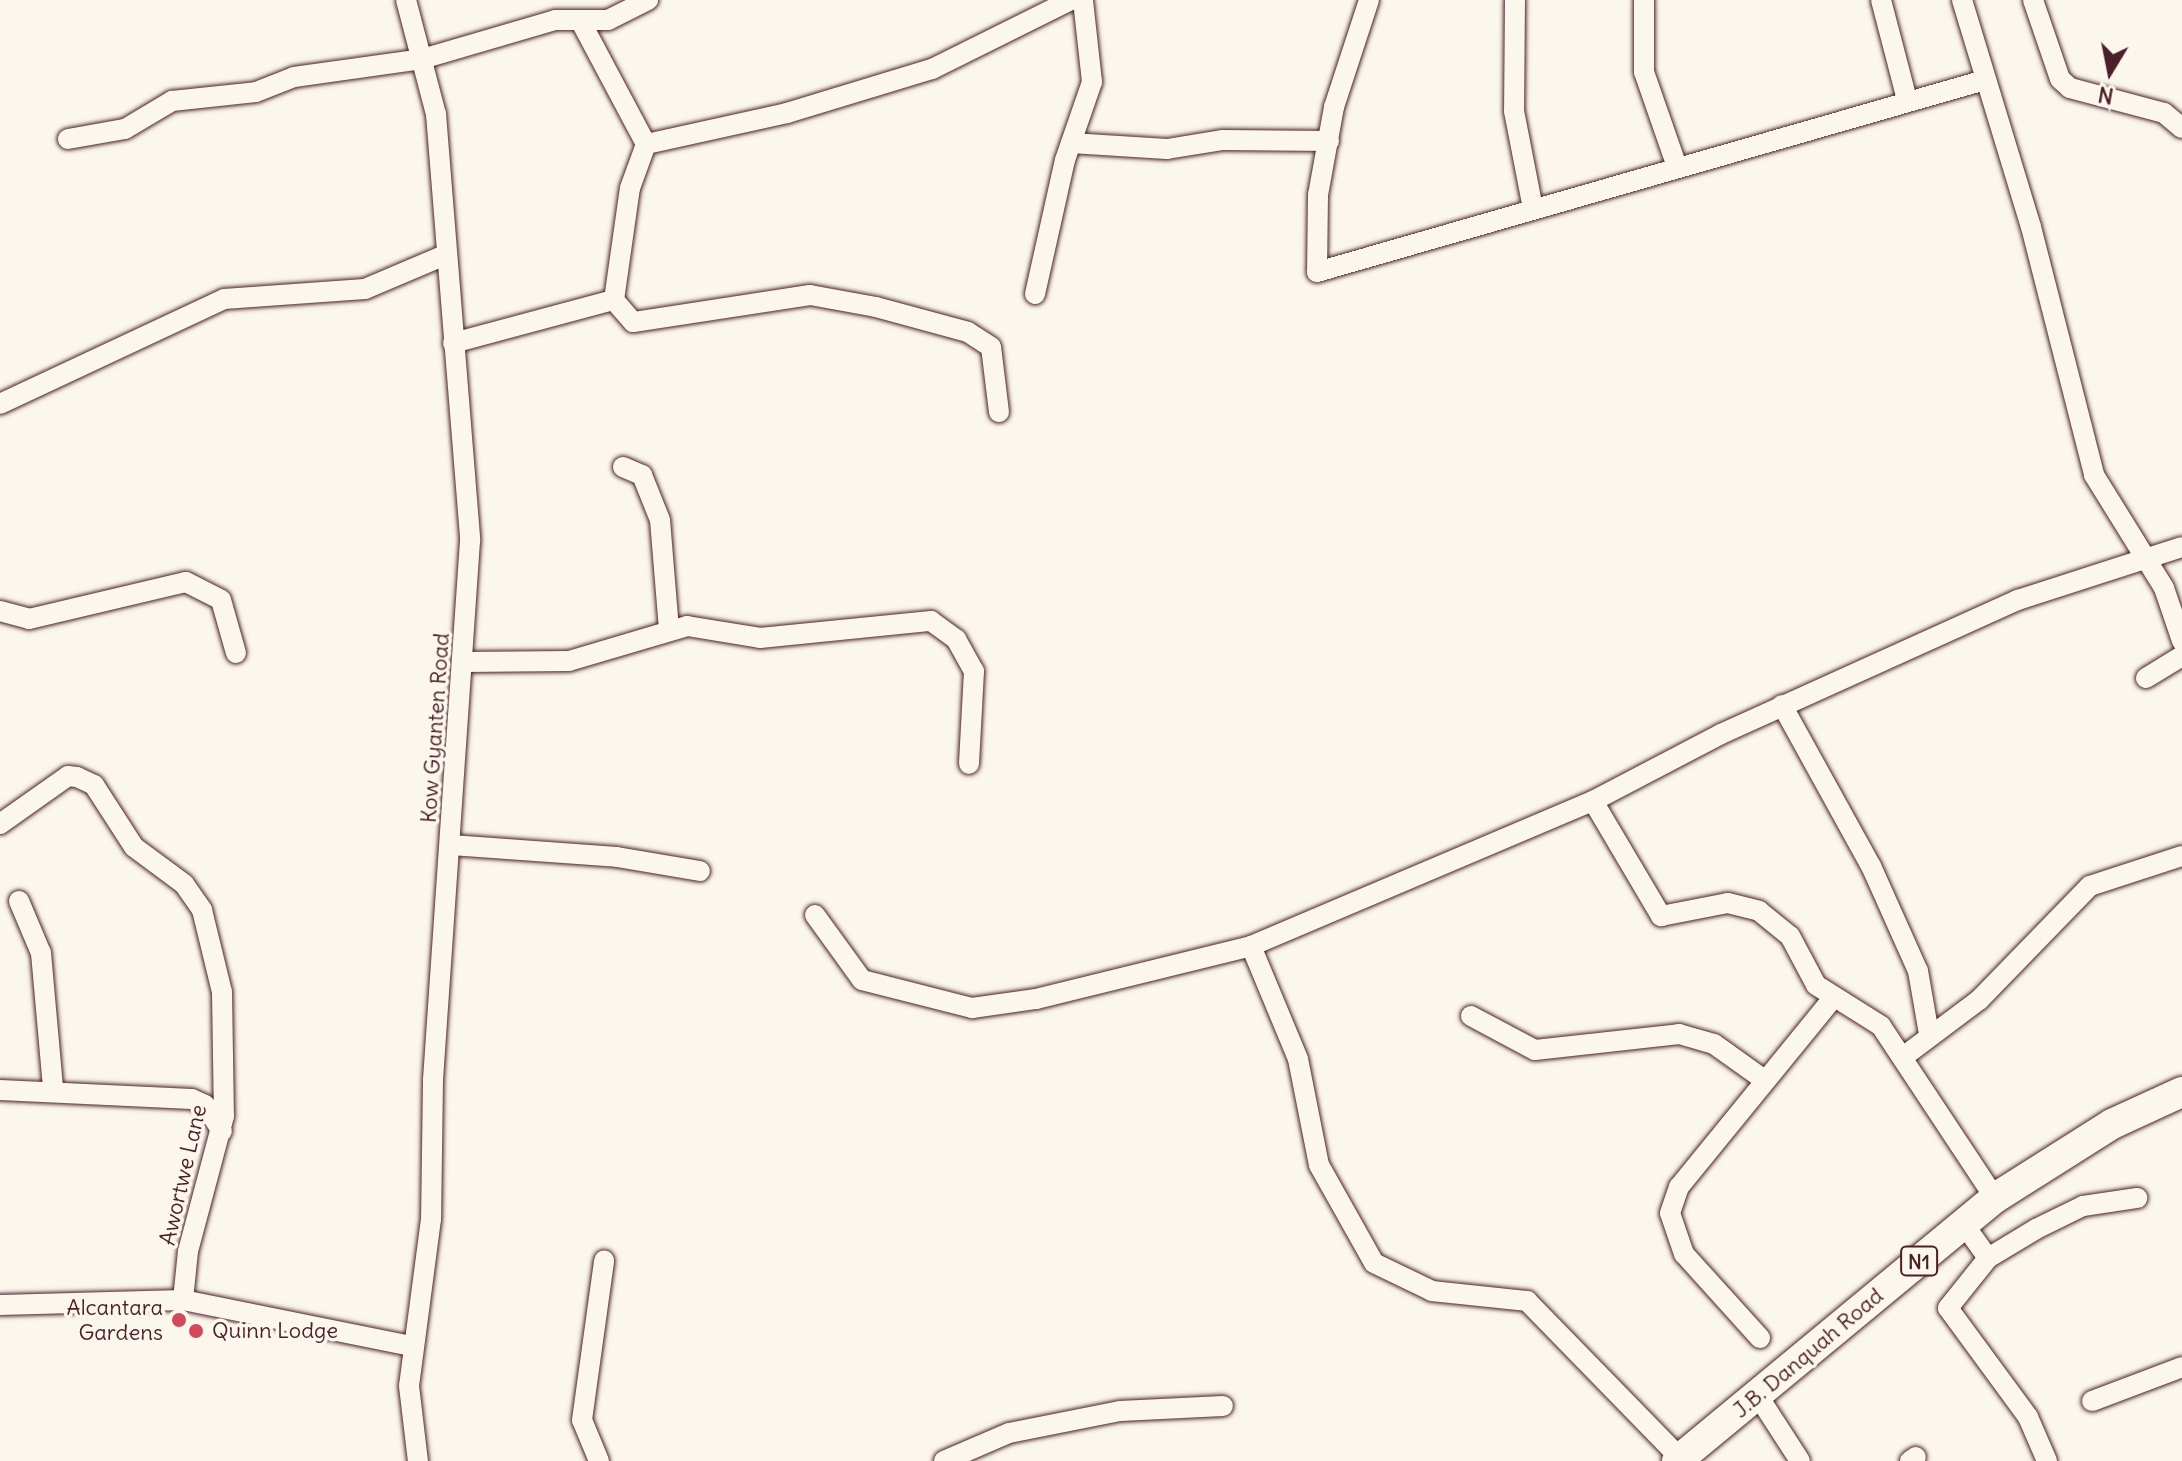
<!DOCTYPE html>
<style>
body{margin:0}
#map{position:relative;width:2182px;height:1461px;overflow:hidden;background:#fbf7ec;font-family:Delius,sans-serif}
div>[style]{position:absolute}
.roads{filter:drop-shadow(0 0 2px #4a1f2b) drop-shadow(0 0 2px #4a1f2b)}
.minor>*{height:20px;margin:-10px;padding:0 10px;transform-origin:10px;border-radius:10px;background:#fbf7ec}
.highway>*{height:30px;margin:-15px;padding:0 15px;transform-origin:15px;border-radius:15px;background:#fbf7ec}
.dots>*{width:22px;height:22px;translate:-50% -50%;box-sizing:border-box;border:4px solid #fbf7ec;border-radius:50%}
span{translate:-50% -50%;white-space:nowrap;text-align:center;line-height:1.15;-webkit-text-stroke:7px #fbf7ec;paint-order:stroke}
.shield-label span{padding:2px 6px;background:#fbf7ec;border:2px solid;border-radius:6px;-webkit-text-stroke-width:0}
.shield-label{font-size:20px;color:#4a1f2b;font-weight:700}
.street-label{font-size:22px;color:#4a1f2b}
.poi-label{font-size:22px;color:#4a1f2b}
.right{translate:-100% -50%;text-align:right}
.left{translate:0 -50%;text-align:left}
.north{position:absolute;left:2070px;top:32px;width:80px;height:80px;-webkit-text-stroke:6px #fbf7ec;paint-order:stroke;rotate:190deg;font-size:22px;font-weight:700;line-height:32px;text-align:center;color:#4a1f2b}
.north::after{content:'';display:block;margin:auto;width:28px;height:36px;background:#4a1f2b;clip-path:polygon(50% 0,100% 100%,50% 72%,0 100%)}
</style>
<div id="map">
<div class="roads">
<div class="minor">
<div style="left:406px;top:0;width:118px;rotate:75.3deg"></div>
<div style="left:436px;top:114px;width:428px;rotate:85.4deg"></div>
<div style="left:470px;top:541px;width:540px;rotate:93.93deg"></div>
<div style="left:433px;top:1080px;width:139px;rotate:90.8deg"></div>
<div style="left:431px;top:1219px;width:168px;rotate:97.5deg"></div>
<div style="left:409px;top:1386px;width:76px;rotate:83.2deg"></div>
<div style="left:1369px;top:0;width:113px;rotate:108.1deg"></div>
<div style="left:1334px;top:107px;width:89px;rotate:100.3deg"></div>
<div style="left:1318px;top:195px;width:77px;rotate:90.7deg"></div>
<div style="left:1317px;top:272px;width:695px;rotate:-16.04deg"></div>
<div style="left:1515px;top:0;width:111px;rotate:90.5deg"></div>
<div style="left:1514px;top:111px;width:100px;rotate:79deg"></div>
<div style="left:1644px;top:0;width:72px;rotate:90deg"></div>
<div style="left:1644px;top:72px;width:101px;rotate:70.8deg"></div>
<div style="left:1881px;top:0;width:103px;rotate:75.4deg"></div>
<div style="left:1962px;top:0;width:237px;rotate:73.1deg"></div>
<div style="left:2031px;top:227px;width:256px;rotate:75.7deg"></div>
<div style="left:2094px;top:475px;width:133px;rotate:58.2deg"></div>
<div style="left:2164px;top:588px;width:56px;rotate:71.2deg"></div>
<div style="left:2033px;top:0;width:83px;rotate:71.1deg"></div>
<div style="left:2060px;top:79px;width:13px;rotate:42deg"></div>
<div style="left:2070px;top:88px;width:97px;rotate:14.9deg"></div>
<div style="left:2164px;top:113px;width:23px;rotate:40deg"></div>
<div style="left:581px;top:22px;width:138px;rotate:62deg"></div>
<div style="left:68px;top:139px;width:58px;rotate:-10deg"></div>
<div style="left:125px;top:129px;width:55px;rotate:-30.8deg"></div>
<div style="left:172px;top:101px;width:84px;rotate:-6.1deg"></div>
<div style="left:256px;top:92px;width:41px;rotate:-21.5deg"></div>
<div style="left:294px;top:77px;width:129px;rotate:-8deg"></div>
<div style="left:422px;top:59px;width:139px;rotate:-16.3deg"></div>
<div style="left:555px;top:20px;width:53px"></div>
<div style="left:608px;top:20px;width:45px;rotate:-26.6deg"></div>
<div style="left:1071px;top:143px;width:96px;rotate:3.6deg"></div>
<div style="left:1167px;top:149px;width:57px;rotate:-9.1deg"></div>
<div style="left:1223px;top:140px;width:106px;rotate:0.5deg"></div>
<div style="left:1035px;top:294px;width:137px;rotate:-77.4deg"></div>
<div style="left:1065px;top:160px;width:83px;rotate:-70.9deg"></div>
<div style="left:1092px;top:82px;width:82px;rotate:-96.3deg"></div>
<div style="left:453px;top:343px;width:167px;rotate:-15deg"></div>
<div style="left:0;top:404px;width:247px;rotate:-25.1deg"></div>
<div style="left:224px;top:299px;width:141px;rotate:-4.1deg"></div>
<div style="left:365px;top:289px;width:87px;rotate:-23deg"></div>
<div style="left:999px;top:412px;width:65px;rotate:-97deg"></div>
<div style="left:991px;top:347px;width:27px;rotate:-147deg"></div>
<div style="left:968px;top:332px;width:95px;rotate:-164.8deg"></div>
<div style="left:876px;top:307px;width:67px;rotate:-169.7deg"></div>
<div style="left:810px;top:295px;width:179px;rotate:171.3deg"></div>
<div style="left:633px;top:322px;width:29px;rotate:-131deg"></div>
<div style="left:614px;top:300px;width:113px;rotate:-81.9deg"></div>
<div style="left:630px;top:188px;width:47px;rotate:-70deg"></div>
<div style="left:646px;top:144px;width:144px;rotate:-12.4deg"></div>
<div style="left:787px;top:113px;width:152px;rotate:-16.9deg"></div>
<div style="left:932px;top:69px;width:155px;rotate:-26.4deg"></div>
<div style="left:623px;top:467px;width:21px;rotate:23deg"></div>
<div style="left:642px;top:475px;width:48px;rotate:68.2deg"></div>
<div style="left:660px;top:520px;width:109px;rotate:85.3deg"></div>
<div style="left:0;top:611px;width:30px;rotate:15deg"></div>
<div style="left:29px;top:619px;width:161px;rotate:-13.3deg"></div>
<div style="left:186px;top:582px;width:39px;rotate:27deg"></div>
<div style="left:221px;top:600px;width:55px;rotate:74.2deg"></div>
<div style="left:464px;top:662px;width:105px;rotate:-0.5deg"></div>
<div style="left:569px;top:661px;width:123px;rotate:-16.5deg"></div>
<div style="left:687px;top:626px;width:74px;rotate:9.3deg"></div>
<div style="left:760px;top:638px;width:172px;rotate:-5.7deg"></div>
<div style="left:931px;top:621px;width:31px;rotate:36deg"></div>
<div style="left:956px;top:639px;width:37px;rotate:61deg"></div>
<div style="left:974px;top:671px;width:93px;rotate:93.1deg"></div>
<div style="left:2146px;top:678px;width:42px;rotate:-31.4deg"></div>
<div style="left:1782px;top:705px;width:184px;rotate:61.1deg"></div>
<div style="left:1871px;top:866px;width:115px;rotate:65.9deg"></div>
<div style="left:1918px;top:971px;width:64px;rotate:80.1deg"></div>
<div style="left:1593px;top:801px;width:134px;rotate:59.4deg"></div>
<div style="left:1661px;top:916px;width:68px;rotate:-11deg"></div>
<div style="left:1728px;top:903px;width:32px;rotate:14deg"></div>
<div style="left:1759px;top:911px;width:40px;rotate:39deg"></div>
<div style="left:1790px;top:936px;width:55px;rotate:62deg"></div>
<div style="left:1816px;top:985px;width:77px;rotate:32.2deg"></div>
<div style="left:1881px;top:1026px;width:206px;rotate:56.5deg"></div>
<div style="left:0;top:824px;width:83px;rotate:-35.2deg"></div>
<div style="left:68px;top:776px;width:9px;rotate:6deg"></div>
<div style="left:77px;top:777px;width:19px;rotate:25deg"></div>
<div style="left:94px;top:785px;width:74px;rotate:57.2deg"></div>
<div style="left:134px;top:847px;width:62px;rotate:36.5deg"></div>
<div style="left:184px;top:884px;width:32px;rotate:55deg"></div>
<div style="left:202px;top:910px;width:84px;rotate:76.3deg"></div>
<div style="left:222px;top:992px;width:124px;rotate:89.1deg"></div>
<div style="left:224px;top:1116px;width:140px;rotate:104.9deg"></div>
<div style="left:188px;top:1251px;width:49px;rotate:95.8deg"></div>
<div style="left:451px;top:845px;width:166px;rotate:4.1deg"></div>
<div style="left:617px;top:857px;width:84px;rotate:9.6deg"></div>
<div style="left:19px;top:901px;width:56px;rotate:67.1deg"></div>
<div style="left:41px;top:953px;width:136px;rotate:84.9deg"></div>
<div style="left:815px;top:915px;width:80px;rotate:54.1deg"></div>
<div style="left:862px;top:980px;width:114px;rotate:14.3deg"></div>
<div style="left:972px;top:1008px;width:65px;rotate:-8deg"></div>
<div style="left:1036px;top:999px;width:221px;rotate:-13.8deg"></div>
<div style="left:1251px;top:946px;width:371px;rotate:-23deg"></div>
<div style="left:1593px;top:801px;width:144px;rotate:-27.6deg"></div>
<div style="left:1721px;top:734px;width:326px;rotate:-24.3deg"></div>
<div style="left:2018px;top:600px;width:172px;rotate:-17.9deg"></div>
<div style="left:1251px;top:946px;width:122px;rotate:67.4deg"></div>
<div style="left:1298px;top:1059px;width:108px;rotate:78.8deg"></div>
<div style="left:1319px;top:1165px;width:112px;rotate:60.7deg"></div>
<div style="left:1374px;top:1263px;width:64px;rotate:25.8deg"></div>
<div style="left:1432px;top:1291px;width:96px;rotate:6deg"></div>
<div style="left:1527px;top:1301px;width:219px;rotate:45.7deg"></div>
<div style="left:1471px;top:1016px;width:72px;rotate:28deg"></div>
<div style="left:1535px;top:1050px;width:145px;rotate:-6.3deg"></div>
<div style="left:1679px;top:1034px;width:36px;rotate:16deg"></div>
<div style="left:1714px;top:1044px;width:60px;rotate:35.5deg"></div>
<div style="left:1903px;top:1057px;width:95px;rotate:-36.9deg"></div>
<div style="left:1979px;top:1000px;width:159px;rotate:-45.8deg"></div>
<div style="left:2090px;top:886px;width:97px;rotate:-18.1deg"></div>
<div style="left:0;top:1090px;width:192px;rotate:2.7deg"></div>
<div style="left:192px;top:1099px;width:14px;rotate:25deg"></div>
<div style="left:205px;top:1105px;width:31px;rotate:57deg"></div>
<div style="left:1963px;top:1223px;width:43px;rotate:54.5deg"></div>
<div style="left:0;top:1305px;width:183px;rotate:-1.6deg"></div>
<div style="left:183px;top:1300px;width:234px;rotate:11.4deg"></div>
<div style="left:1760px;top:1338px;width:113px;rotate:-132.1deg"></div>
<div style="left:1684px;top:1254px;width:43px;rotate:-108.9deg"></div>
<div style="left:1670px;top:1213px;width:28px;rotate:-71deg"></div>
<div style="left:1679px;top:1187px;width:244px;rotate:-50.8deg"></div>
<div style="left:1758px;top:1396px;width:77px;rotate:57.1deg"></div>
<div style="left:2092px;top:1401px;width:96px;rotate:-20.7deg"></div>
<div style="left:599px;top:1461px;width:44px;rotate:-112.5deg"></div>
<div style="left:582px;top:1420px;width:161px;rotate:-82.1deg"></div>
<div style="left:944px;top:1461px;width:71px;rotate:-23.3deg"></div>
<div style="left:1009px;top:1433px;width:113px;rotate:-11.2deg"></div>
<div style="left:1120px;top:1411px;width:103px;rotate:-2.8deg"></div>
<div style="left:1910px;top:1461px;width:7px;rotate:-34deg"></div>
<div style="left:2047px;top:1461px;width:48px;rotate:-113.4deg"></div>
<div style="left:2028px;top:1417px;width:135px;rotate:-126.3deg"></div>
<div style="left:1948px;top:1308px;width:64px;rotate:-51.3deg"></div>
<div style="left:1988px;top:1258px;width:56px;rotate:-31.1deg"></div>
<div style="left:2036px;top:1229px;width:52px;rotate:-26.1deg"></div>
<div style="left:2083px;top:1206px;width:55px;rotate:-8.4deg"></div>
</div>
<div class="highway">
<div style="left:1677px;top:1461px;width:413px;rotate:-39.6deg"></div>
<div style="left:1995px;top:1198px;width:138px;rotate:-32.3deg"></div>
<div style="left:2112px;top:1124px;width:77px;rotate:-24.6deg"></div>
</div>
</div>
<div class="dots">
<div style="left:179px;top:1320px;background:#d1495b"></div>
<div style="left:196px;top:1331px;background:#d1495b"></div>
</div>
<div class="shield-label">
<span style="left:1919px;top:1261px">N1</span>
</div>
<div class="street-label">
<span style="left:435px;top:728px;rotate:-86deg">Kow Gyanten Road</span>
<span style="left:183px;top:1175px;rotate:-77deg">Awortwe Lane</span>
<span style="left:1808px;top:1353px;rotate:-40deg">J.B. Danquah Road</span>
</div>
<div class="poi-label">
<span class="right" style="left:163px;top:1320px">Alcantara<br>Gardens</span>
<span class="left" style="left:212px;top:1331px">Quinn Lodge</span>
</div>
<div class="north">N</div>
</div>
